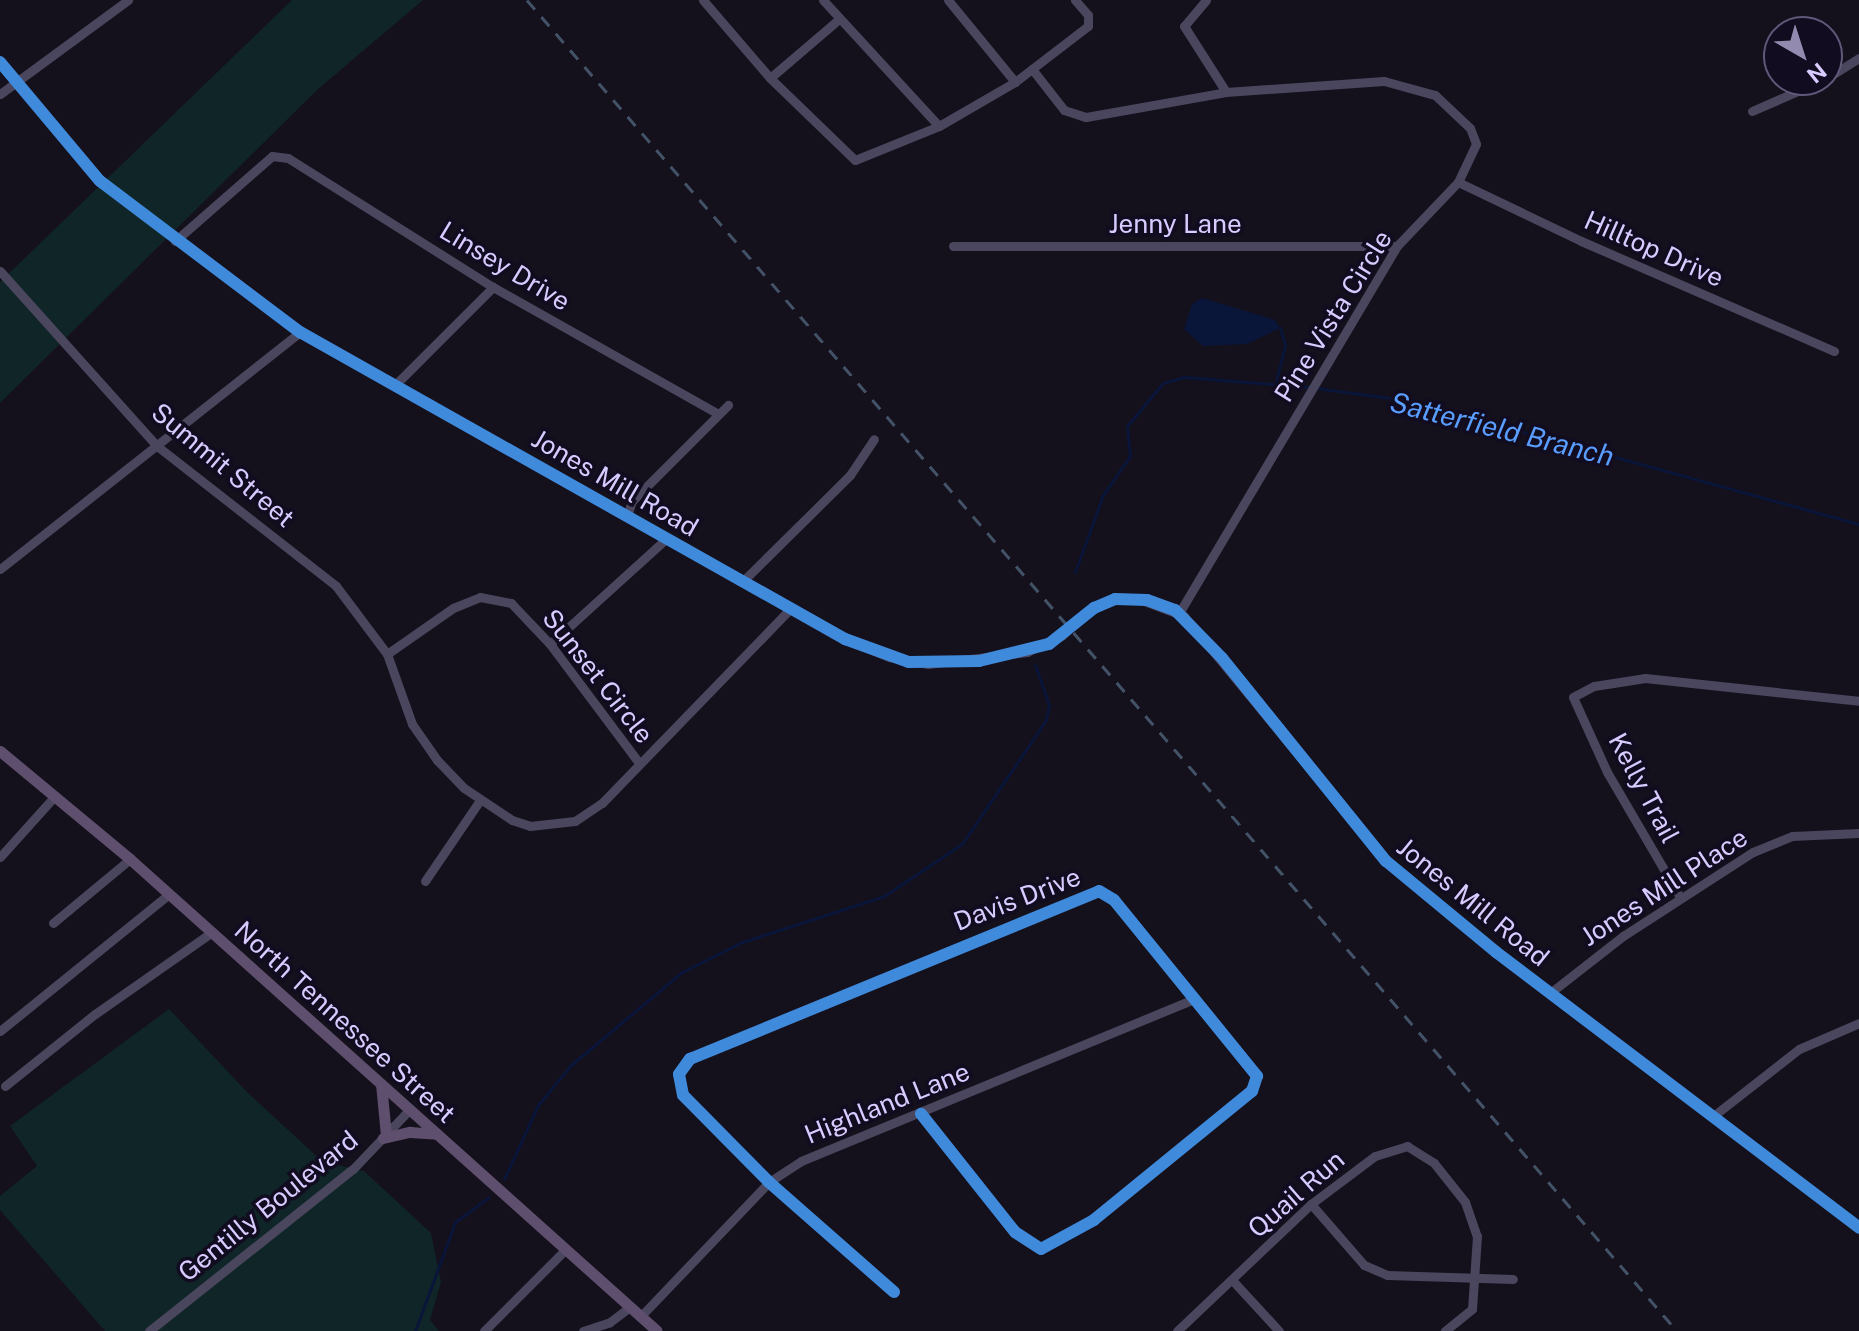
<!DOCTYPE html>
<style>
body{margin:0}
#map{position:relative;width:1859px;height:1331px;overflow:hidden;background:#14101c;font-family:"Public Sans",sans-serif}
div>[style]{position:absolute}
.green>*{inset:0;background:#102528}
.water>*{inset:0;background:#0a153a}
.stream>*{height:3px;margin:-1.5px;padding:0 1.5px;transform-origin:1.5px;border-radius:1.5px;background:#0a153a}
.minor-tunnel>*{height:9px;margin-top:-4.5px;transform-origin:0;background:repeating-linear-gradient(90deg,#312c3e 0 9px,transparent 0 13.5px)}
.minor>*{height:9px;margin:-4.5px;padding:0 4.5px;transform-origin:4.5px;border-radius:4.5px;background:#4a465d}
.major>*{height:11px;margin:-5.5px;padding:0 5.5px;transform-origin:5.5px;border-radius:5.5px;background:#5f4f6e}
.rail>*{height:3px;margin-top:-1.5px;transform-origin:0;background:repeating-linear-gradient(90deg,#425267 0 12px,transparent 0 22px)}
.cycleway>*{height:12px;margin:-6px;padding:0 6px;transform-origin:6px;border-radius:6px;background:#408adc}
span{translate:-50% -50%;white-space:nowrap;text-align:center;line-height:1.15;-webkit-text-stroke:7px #120c20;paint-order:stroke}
.street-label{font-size:26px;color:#d8cbff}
.water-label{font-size:28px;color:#599eff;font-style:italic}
.north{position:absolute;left:1763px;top:16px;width:80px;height:80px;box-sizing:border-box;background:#120c20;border:2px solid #615879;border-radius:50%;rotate:141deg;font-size:22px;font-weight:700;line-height:32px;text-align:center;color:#d8cbff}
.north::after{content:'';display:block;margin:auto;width:28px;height:36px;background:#938ab0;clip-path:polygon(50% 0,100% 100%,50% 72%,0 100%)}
</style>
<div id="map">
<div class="green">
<div style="clip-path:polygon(292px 0,423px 0,317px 90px,0 403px,0 282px)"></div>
<div style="clip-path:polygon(169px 1009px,247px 1092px,323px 1162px,364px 1171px,431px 1233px,441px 1282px,430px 1320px,439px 1331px,105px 1331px,0 1210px,0 1196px,37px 1166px,10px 1126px)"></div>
</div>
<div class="water">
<div style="clip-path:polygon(1202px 298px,1275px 320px,1280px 328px,1247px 344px,1203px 346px,1184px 329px,1192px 304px)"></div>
</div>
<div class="stream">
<div style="left:1276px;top:381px;width:37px;rotate:-76deg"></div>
<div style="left:1285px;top:345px;width:18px;rotate:-106deg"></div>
<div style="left:1316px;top:388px;width:97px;rotate:7.7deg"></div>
<div style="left:1412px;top:401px;width:464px;rotate:15.4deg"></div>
<div style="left:1075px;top:572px;width:82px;rotate:-70deg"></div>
<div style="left:1103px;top:495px;width:47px;rotate:-55.3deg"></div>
<div style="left:1130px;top:456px;width:30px;rotate:-96deg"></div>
<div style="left:1127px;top:426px;width:56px;rotate:-50.1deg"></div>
<div style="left:1163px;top:383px;width:22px;rotate:-16deg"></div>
<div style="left:1184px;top:377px;width:125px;rotate:4.6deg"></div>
<div style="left:504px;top:1179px;width:81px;rotate:-65.3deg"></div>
<div style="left:538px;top:1105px;width:52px;rotate:-50.5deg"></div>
<div style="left:571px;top:1065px;width:145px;rotate:-40deg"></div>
<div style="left:682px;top:972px;width:67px;rotate:-26.6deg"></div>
<div style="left:742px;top:942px;width:149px;rotate:-17.9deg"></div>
<div style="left:884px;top:896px;width:94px;rotate:-33.7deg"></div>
<div style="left:962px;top:844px;width:150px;rotate:-55.9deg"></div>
<div style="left:1046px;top:720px;width:15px;rotate:-79deg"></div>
<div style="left:1049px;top:705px;width:42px;rotate:-109.3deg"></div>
<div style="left:415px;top:1331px;width:116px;rotate:-69.8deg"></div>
<div style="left:455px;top:1222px;width:42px;rotate:-36.3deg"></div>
</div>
<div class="minor-tunnel">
<div style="left:1062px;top:636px;width:43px;rotate:-41.2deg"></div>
</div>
<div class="minor">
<div style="left:703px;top:0;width:103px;rotate:49.3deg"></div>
<div style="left:770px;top:78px;width:118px;rotate:44deg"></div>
<div style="left:855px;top:160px;width:91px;rotate:-22deg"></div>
<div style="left:939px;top:126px;width:88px;rotate:-30.1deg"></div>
<div style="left:1015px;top:82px;width:92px;rotate:-37.5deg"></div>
<div style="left:1088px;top:26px;width:11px;rotate:-90deg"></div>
<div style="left:1088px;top:15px;width:20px;rotate:-131deg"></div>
<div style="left:823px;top:0;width:171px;rotate:47.4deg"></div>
<div style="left:948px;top:0;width:106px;rotate:50.7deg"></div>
<div style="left:1206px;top:0;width:34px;rotate:130deg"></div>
<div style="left:1184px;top:26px;width:78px;rotate:57.5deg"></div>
<div style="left:0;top:62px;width:155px;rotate:50deg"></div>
<div style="left:100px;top:181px;width:251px;rotate:37.1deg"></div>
<div style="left:300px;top:332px;width:626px;rotate:29.39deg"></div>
<div style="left:845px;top:639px;width:48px;rotate:22.2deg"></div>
<div style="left:889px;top:657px;width:40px;rotate:10deg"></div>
<div style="left:928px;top:664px;width:100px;rotate:-6.9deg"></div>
<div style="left:1027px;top:652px;width:38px;rotate:-25deg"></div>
<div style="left:1032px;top:69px;width:52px;rotate:52deg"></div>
<div style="left:1064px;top:110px;width:23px;rotate:18deg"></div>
<div style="left:1086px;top:117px;width:142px;rotate:-10.1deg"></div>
<div style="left:1226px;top:92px;width:158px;rotate:-4deg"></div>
<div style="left:1384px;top:81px;width:53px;rotate:15.4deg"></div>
<div style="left:1435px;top:95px;width:48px;rotate:43.3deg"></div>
<div style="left:1470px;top:128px;width:17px;rotate:69deg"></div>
<div style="left:1476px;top:144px;width:42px;rotate:115.3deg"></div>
<div style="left:1458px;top:182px;width:88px;rotate:133.6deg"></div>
<div style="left:1397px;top:246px;width:427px;rotate:120.7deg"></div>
<div style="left:770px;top:78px;width:91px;rotate:-40.5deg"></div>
<div style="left:1827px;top:78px;width:38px;rotate:-32deg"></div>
<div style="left:0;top:94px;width:159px;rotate:-36.3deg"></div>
<div style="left:1752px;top:111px;width:77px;rotate:-23.6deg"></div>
<div style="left:1458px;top:182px;width:136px;rotate:25.6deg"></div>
<div style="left:1581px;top:241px;width:276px;rotate:23.5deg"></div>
<div style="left:175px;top:241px;width:129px;rotate:-41.2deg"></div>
<div style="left:272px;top:156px;width:16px;rotate:7deg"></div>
<div style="left:288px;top:158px;width:242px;rotate:32.2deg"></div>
<div style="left:493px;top:287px;width:258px;rotate:29.4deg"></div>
<div style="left:953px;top:246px;width:444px"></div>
<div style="left:0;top:271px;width:235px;rotate:48.1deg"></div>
<div style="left:157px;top:446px;width:227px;rotate:38deg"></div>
<div style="left:336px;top:586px;width:85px;rotate:53.1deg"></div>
<div style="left:387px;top:654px;width:74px;rotate:70.3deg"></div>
<div style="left:412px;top:724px;width:44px;rotate:55.2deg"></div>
<div style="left:437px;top:760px;width:39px;rotate:46deg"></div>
<div style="left:464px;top:788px;width:58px;rotate:33.7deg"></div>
<div style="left:512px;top:820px;width:19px;rotate:18deg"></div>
<div style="left:530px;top:826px;width:45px;rotate:-6.3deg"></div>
<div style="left:575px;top:821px;width:32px;rotate:-34deg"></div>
<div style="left:602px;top:803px;width:272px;rotate:-45.9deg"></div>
<div style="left:397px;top:383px;width:136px;rotate:-45deg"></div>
<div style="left:627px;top:516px;width:16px;rotate:-72deg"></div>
<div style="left:632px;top:501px;width:136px;rotate:-45deg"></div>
<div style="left:0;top:569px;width:382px;rotate:-38.3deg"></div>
<div style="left:743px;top:581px;width:151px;rotate:-44.7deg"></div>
<div style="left:850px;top:475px;width:43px;rotate:-56.3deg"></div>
<div style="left:1094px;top:608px;width:23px;rotate:-23deg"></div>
<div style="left:1115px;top:599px;width:24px"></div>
<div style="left:1139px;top:599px;width:48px;rotate:20.7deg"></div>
<div style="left:1184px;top:616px;width:318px;rotate:50.5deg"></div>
<div style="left:1386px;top:861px;width:143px;rotate:39.6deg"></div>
<div style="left:1496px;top:952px;width:456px;rotate:37.2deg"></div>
<div style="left:550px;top:644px;width:156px;rotate:-42.2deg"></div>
<div style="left:387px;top:654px;width:80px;rotate:-34.9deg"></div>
<div style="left:453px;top:608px;width:29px;rotate:-22deg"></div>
<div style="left:480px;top:597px;width:32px;rotate:11deg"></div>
<div style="left:511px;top:603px;width:57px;rotate:46.4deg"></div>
<div style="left:550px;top:644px;width:149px;rotate:53.2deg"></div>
<div style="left:0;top:857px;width:82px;rotate:-48deg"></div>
<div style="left:425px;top:881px;width:98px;rotate:-55.8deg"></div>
<div style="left:1680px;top:897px;width:145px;rotate:-120.3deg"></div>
<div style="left:1607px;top:772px;width:82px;rotate:-114.4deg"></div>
<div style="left:1573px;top:697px;width:24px;rotate:-28deg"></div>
<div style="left:1594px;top:686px;width:52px;rotate:-8.9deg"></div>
<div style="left:1645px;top:678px;width:215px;rotate:6.1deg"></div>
<div style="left:53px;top:923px;width:100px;rotate:-39.7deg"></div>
<div style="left:1550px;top:993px;width:93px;rotate:-38deg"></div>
<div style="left:1623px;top:936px;width:155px;rotate:-32.9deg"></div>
<div style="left:1753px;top:852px;width:42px;rotate:-22.3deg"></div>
<div style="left:1792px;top:836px;width:67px;rotate:-2.6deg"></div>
<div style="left:0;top:1031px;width:218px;rotate:-39deg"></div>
<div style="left:5px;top:1086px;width:115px;rotate:-38.7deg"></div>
<div style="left:95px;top:1014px;width:143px;rotate:-35deg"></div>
<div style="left:1712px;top:1117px;width:110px;rotate:-38deg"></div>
<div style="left:1799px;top:1049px;width:65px;rotate:-23.4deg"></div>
<div style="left:1311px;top:1204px;width:81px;rotate:49deg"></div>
<div style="left:1364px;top:1265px;width:25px;rotate:23deg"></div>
<div style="left:1387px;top:1275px;width:126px;rotate:1.8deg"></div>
<div style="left:1233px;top:1281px;width:68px;rotate:47.4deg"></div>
<div style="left:894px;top:1292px;width:167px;rotate:-138.7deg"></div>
<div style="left:769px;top:1182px;width:122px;rotate:-134.7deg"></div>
<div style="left:683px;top:1095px;width:21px;rotate:-101deg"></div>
<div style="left:679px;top:1074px;width:19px;rotate:-54deg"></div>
<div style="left:690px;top:1059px;width:442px;rotate:-22.3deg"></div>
<div style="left:1099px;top:891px;width:17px;rotate:31deg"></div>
<div style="left:1114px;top:900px;width:227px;rotate:50.9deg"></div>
<div style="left:1257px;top:1076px;width:16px;rotate:108deg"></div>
<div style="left:1252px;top:1091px;width:204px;rotate:140.8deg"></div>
<div style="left:1094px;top:1220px;width:60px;rotate:151.3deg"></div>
<div style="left:1041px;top:1249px;width:31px;rotate:-147deg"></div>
<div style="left:1015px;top:1232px;width:151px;rotate:-128.5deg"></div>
<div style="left:640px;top:1317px;width:187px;rotate:-46.3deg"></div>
<div style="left:769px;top:1182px;width:38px;rotate:-33deg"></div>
<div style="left:801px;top:1161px;width:427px;rotate:-22.4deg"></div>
<div style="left:149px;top:1331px;width:260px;rotate:-38.5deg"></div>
<div style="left:353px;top:1169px;width:83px;rotate:-46.5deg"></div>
<div style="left:484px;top:1331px;width:115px;rotate:-45deg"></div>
<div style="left:583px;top:1331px;width:28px;rotate:-18deg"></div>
<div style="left:610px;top:1322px;width:25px;rotate:-37deg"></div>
<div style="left:1177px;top:1331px;width:185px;rotate:-43.5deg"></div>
<div style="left:1311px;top:1204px;width:80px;rotate:-36.9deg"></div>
<div style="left:1375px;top:1156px;width:34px;rotate:-17deg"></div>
<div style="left:1407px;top:1146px;width:32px;rotate:32deg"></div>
<div style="left:1434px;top:1163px;width:50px;rotate:51.5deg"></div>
<div style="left:1465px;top:1202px;width:36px;rotate:71deg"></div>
<div style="left:1477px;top:1236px;width:73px;rotate:93.9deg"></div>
<div style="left:1472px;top:1309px;width:35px;rotate:141deg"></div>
</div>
<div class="major">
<div style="left:0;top:751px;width:169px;rotate:39.7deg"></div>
<div style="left:130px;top:859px;width:707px;rotate:41.85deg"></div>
<div style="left:381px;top:1084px;width:51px;rotate:84.4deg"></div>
<div style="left:383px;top:1138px;width:28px;rotate:-13deg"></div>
<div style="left:410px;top:1132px;width:27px;rotate:4deg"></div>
</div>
<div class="rail">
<div style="left:527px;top:0;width:1759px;rotate:49.17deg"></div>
</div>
<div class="cycleway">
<div style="left:0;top:62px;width:155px;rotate:50deg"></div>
<div style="left:100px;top:181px;width:251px;rotate:37.1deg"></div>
<div style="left:300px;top:332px;width:626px;rotate:29.39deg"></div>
<div style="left:845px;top:639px;width:68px;rotate:19.8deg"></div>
<div style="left:909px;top:662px;width:70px;rotate:-0.8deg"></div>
<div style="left:979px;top:661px;width:72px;rotate:-13.7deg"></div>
<div style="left:1049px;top:644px;width:58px;rotate:-38.7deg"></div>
<div style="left:1094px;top:608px;width:23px;rotate:-23deg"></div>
<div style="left:1115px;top:599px;width:32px;rotate:2deg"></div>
<div style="left:1147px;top:600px;width:30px;rotate:20deg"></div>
<div style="left:1175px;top:610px;width:67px;rotate:45.6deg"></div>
<div style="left:1222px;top:658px;width:261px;rotate:51.1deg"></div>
<div style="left:1386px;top:861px;width:143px;rotate:39.6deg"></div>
<div style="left:1496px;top:952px;width:456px;rotate:37.2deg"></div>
<div style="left:894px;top:1292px;width:167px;rotate:-138.7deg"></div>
<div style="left:769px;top:1182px;width:122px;rotate:-134.7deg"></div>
<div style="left:683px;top:1095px;width:21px;rotate:-101deg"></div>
<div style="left:679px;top:1074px;width:19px;rotate:-54deg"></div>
<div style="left:690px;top:1059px;width:442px;rotate:-22.3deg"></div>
<div style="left:1099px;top:891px;width:17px;rotate:31deg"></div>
<div style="left:1114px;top:900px;width:227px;rotate:50.9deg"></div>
<div style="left:1257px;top:1076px;width:16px;rotate:108deg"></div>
<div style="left:1252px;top:1091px;width:204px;rotate:140.8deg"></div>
<div style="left:1094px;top:1220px;width:60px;rotate:151.3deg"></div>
<div style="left:1041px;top:1249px;width:31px;rotate:-147deg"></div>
<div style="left:1015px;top:1232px;width:151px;rotate:-128.5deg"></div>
</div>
<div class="street-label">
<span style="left:1175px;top:224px">Jenny Lane</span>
<span style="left:1654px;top:249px;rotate:24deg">Hilltop Drive</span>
<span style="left:505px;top:266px;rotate:31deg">Linsey Drive</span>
<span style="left:1333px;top:316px;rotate:-58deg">Pine Vista Circle</span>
<span style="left:223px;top:465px;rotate:40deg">Summit Street</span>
<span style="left:615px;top:483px;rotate:30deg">Jones Mill Road</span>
<span style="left:598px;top:676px;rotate:52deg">Sunset Circle</span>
<span style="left:1644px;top:788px;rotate:62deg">Kelly Trail</span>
<span style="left:1664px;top:887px;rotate:-33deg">Jones Mill Place</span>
<span style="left:1017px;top:899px;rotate:-21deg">Davis Drive</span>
<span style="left:1473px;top:902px;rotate:39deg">Jones Mill Road</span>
<span style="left:345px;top:1022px;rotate:42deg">North Tennessee Street</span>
<span style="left:887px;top:1103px;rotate:-22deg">Highland Lane</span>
<span style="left:1296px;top:1194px;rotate:-41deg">Quail Run</span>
<span style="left:268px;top:1206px;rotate:-39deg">Gentilly Boulevard</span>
</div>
<div class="water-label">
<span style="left:1502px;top:429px;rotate:14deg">Satterfield Branch</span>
</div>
<div class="north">N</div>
</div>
